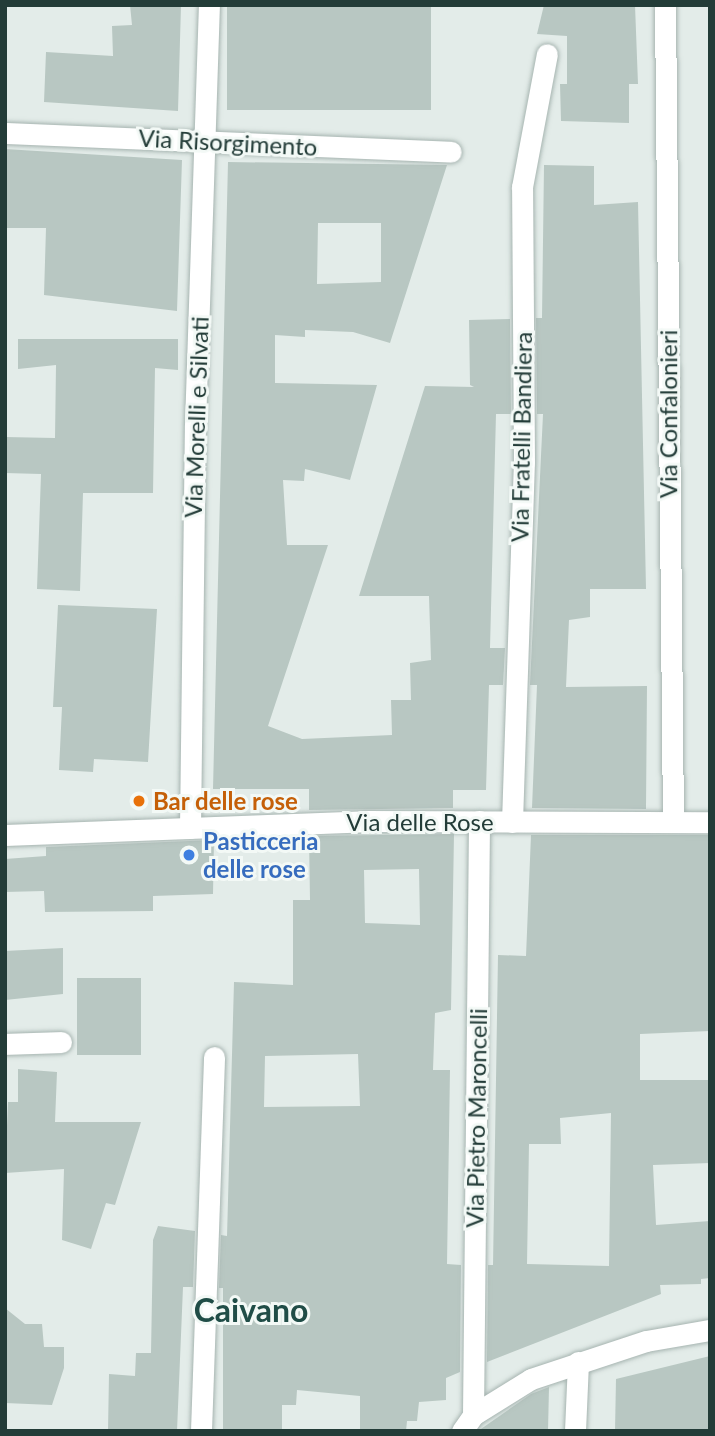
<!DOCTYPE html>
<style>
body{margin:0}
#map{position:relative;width:715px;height:1436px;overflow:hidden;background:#e3ece9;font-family:Lato,sans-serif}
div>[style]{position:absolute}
.building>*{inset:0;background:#b8c7c2;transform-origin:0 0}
.roads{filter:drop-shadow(0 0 2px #a6b4b0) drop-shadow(0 0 2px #a6b4b0)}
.street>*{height:21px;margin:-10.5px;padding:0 10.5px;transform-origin:10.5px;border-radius:10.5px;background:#fff}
.dots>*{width:19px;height:19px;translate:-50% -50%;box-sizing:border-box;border:4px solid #f3f9f6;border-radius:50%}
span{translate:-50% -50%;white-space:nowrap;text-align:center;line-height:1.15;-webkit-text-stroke:6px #f3f9f6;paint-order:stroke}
.street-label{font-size:24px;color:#233c38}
.food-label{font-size:24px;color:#c56008;font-weight:700}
.left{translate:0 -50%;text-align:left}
.shop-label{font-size:24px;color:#366cbe;font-weight:700}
.district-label{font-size:32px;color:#204d47;font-weight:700}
.frame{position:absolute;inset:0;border:7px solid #233c38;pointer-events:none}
</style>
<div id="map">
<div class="building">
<div style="clip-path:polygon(130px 5px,181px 5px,178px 111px,44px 102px,46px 52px,113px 56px,112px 26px,132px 25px)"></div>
<div style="left:227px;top:5px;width:204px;height:105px"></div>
<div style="clip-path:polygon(544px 5px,635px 5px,638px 84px,629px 84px,629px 123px,561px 121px,560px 84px,567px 84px,567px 36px,537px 34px)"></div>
<div style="clip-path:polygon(5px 149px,182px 160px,177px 311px,44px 295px,46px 228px,5px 228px)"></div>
<div style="clip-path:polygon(evenodd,228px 162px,447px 165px,390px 343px,353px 332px,305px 330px,305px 337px,275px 335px,275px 383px,377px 385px,350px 480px,305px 469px,304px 481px,283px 480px,287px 545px,328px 545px,268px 726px,302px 739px,392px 735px,391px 700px,411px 700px,410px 663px,431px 660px,429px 596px,359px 596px,425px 386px,474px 387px,470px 385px,469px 320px,510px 319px,511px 414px,496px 414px,490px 648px,505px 648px,503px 685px,489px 685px,486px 790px,453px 790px,453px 808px,309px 810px,309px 789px,213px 789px,228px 162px,318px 223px,381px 223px,381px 282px,317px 284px,318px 223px)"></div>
<div style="clip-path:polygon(544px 165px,594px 166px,594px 205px,638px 202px,646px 589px,590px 589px,590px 617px,569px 620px,566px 687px,647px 686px,646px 809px,532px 808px,537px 685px,530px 685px,543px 414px,537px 414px,536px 318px,542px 318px)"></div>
<div style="clip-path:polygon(18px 339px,178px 339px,178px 370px,155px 368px,153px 493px,83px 493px,80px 591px,37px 589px,41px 474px,5px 473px,5px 437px,55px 438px,56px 365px,18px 369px)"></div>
<div style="clip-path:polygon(58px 605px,157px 609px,148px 762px,94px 759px,93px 772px,59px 770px,62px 707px,53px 707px)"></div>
<div style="clip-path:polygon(evenodd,454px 834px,451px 1010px,435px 1013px,433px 1070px,450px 1070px,447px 1264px,461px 1265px,460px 1372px,446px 1378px,446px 1400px,419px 1402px,417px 1421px,407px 1421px,406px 1431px,360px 1431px,360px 1396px,297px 1390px,296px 1405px,282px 1405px,282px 1431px,223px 1431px,223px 1288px,219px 1288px,221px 1235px,227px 1236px,234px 982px,293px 985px,293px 900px,310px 900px,309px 836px,454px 834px,419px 869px,420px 925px,365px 923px,364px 870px,419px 869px,454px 834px,358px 1054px,360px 1106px,264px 1107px,265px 1056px,358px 1054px)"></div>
<div style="clip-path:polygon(evenodd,531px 835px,710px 835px,710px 1031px,640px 1034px,640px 1080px,710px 1080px,710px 1163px,653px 1165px,656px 1225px,710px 1221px,710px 1278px,701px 1279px,701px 1284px,660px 1285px,661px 1294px,487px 1362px,488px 1265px,493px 1265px,498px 955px,526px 956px,531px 835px,611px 1113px,609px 1266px,527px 1264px,529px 1144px,561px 1144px,560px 1118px,611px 1113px)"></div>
<div style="clip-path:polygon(214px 840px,213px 894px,153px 896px,153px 911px,45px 912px,44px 891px,5px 892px,5px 859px,46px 856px,46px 847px)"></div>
<div style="clip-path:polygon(63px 948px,63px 994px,5px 1000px,5px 951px)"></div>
<div style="left:77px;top:978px;width:64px;height:77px"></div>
<div style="clip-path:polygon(18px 1069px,57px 1072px,55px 1122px,141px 1122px,115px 1205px,106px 1203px,91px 1249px,62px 1240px,64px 1169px,5px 1173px,8px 1102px,18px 1102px)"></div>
<div style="clip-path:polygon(158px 1226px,195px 1231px,193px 1287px,183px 1287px,177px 1431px,108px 1431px,109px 1374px,135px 1376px,136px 1353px,151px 1353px,153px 1240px)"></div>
<div style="clip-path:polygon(5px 1308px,25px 1324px,42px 1324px,44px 1347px,64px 1347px,64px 1368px,52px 1405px,5px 1403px)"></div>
<div style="clip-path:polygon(710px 1356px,709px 1431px,615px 1431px,616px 1379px)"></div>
<div style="clip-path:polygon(549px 1387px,548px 1431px,478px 1431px,531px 1394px)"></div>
</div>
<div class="roads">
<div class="street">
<div style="left:665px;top:5px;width:817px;rotate:89.44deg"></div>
<div style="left:5px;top:133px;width:446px;rotate:2.4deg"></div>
<div style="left:512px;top:822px;width:360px;rotate:-88.1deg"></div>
<div style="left:524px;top:462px;width:275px;rotate:-90.4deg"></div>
<div style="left:522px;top:187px;width:135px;rotate:-79.4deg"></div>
<div style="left:190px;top:828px;width:403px;rotate:-89.3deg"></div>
<div style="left:195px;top:425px;width:420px;rotate:-88.1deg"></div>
<div style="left:5px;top:835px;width:361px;rotate:-2.2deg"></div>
<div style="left:366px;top:821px;width:344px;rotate:0.2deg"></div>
<div style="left:5px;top:1044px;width:56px;rotate:-2deg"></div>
<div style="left:473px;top:1415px;width:594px;rotate:-89.42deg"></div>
<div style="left:201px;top:1431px;width:374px;rotate:-88deg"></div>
<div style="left:462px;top:1431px;width:19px;rotate:-55deg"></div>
<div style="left:473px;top:1415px;width:68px;rotate:-31.8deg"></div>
<div style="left:531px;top:1379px;width:121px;rotate:-18.3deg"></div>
<div style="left:646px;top:1341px;width:65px;rotate:-9.8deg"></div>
<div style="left:575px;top:1431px;width:69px;rotate:-87.5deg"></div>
</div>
</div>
<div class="dots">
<div style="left:139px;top:801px;background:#e8710a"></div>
<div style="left:189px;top:855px;background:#3f7fe0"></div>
</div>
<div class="street-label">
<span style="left:228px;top:142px;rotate:3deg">Via Risorgimento</span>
<span style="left:668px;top:414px;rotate:-90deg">Via Confalonieri</span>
<span style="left:196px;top:417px;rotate:-88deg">Via Morelli e Silvati</span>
<span style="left:521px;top:437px;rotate:-89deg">Via Fratelli Bandiera</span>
<span style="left:420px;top:822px">Via delle Rose</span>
<span style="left:476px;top:1118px;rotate:-89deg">Via Pietro Maroncelli</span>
</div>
<div class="food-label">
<span class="left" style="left:153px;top:801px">Bar delle rose</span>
</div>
<div class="shop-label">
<span class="left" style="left:203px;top:855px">Pasticceria<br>delle rose</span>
</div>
<div class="district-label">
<span style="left:251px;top:1310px">Caivano</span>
</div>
<div class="frame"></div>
</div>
